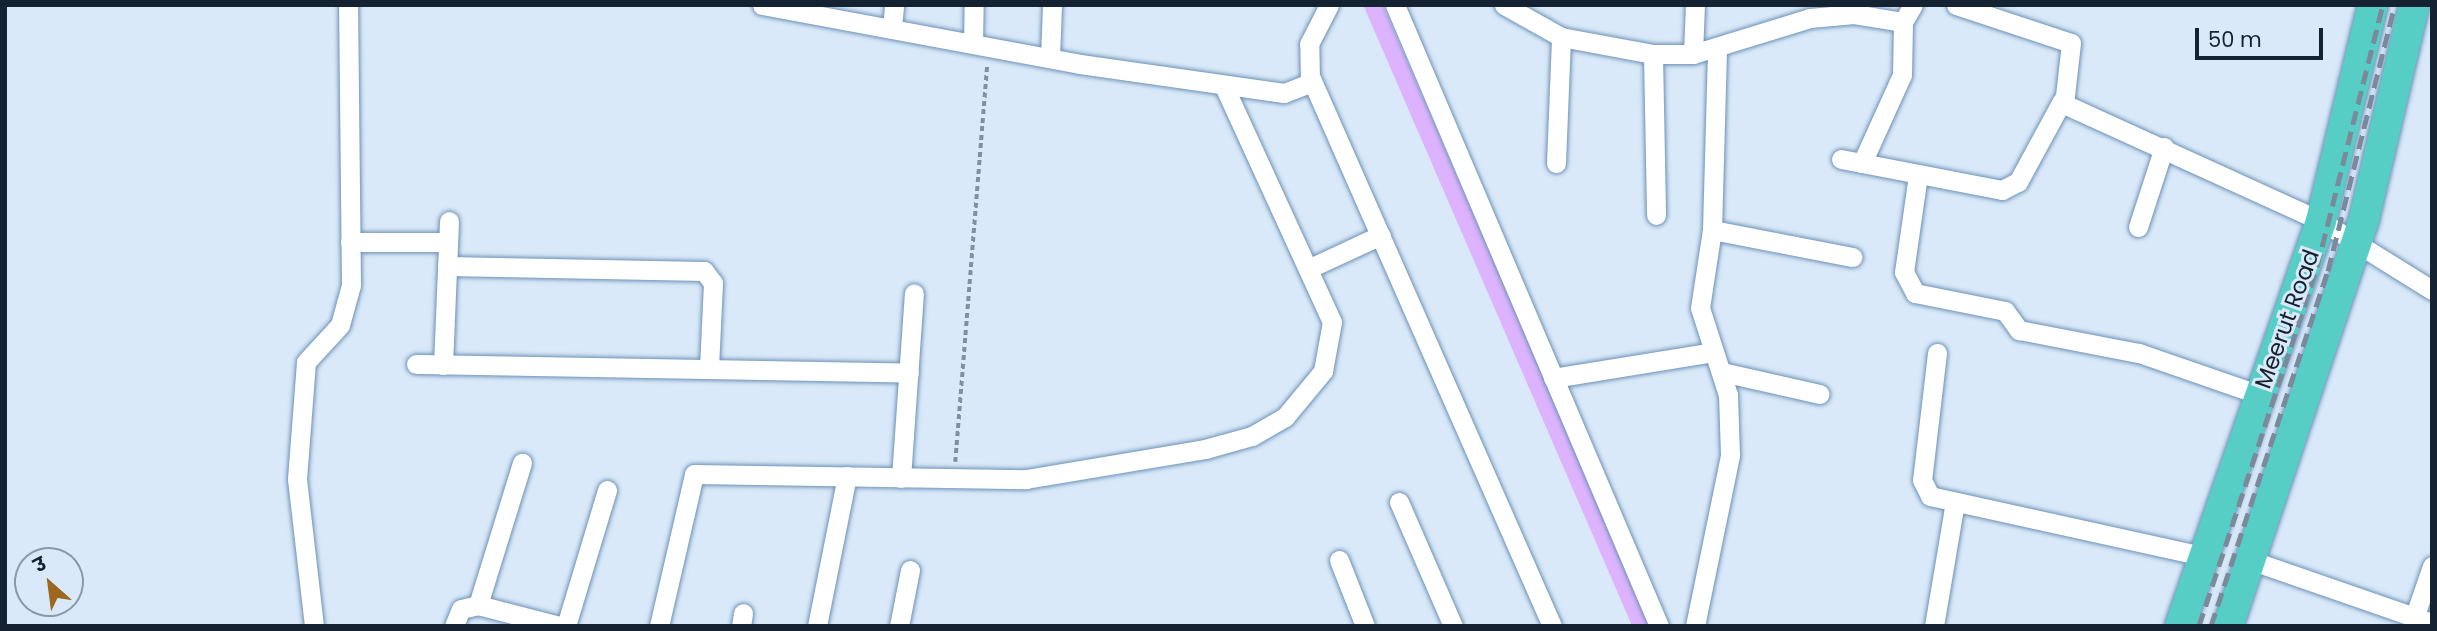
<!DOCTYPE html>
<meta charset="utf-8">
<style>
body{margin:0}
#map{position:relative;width:2437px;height:631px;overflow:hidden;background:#d9e9f9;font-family:Poppins,"Noto Sans Devanagari",sans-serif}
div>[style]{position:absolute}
.canal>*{height:18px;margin:-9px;padding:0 9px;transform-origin:9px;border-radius:9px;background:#ddb3fe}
.path>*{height:3.5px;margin-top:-1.75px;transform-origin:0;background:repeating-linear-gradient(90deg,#80909f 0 5px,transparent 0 8.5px)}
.roads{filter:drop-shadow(0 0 2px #6d91b6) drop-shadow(0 0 2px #6d91b6)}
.minor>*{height:19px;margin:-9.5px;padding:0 9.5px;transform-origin:9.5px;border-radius:9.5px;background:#fff}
.highway>*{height:30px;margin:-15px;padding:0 15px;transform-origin:15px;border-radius:15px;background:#56cec6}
.rail>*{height:5px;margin-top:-2.5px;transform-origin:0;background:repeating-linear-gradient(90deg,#7b8a9a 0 14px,transparent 0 21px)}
span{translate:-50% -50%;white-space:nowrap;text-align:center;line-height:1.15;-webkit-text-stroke:6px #d9e9f9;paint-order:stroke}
.street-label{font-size:23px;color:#142231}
.frame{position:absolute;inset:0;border:7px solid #142231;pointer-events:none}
.north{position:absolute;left:14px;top:547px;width:70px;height:70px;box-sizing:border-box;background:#d9e9f9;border:2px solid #8a99a9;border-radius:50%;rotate:332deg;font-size:19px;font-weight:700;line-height:28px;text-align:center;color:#142231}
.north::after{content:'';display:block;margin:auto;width:24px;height:32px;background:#9d6720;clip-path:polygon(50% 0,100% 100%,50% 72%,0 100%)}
.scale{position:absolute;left:2195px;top:28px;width:128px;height:32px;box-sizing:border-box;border:4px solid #142231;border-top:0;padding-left:9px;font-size:21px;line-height:24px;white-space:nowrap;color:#142231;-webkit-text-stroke:5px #d9e9f9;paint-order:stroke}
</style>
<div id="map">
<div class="canal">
<div style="left:1373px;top:5px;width:677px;rotate:66.58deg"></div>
</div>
<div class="path">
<div style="left:955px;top:462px;width:398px;rotate:-85.4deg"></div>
</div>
<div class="roads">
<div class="minor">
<div style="left:762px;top:5px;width:323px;rotate:10.5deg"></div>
<div style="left:1080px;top:64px;width:206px;rotate:8.1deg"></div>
<div style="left:1284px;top:93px;width:28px;rotate:-21deg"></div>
<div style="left:1310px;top:83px;width:39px;rotate:-91deg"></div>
<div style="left:1309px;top:44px;width:44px;rotate:-62.9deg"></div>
<div style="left:1395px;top:5px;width:675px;rotate:66.97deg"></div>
<div style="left:1504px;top:5px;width:65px;rotate:29.3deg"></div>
<div style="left:1561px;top:37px;width:94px;rotate:10.5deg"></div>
<div style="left:1653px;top:54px;width:40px"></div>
<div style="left:1693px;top:54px;width:122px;rotate:-17.1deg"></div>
<div style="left:1810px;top:18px;width:44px;rotate:-5.2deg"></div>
<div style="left:1854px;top:14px;width:50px;rotate:9.3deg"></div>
<div style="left:1903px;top:22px;width:20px;rotate:-60deg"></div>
<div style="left:1956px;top:5px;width:121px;rotate:18.3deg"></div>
<div style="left:2071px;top:43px;width:61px;rotate:96.5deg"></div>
<div style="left:2064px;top:104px;width:282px;rotate:24.5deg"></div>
<div style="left:2321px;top:221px;width:131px;rotate:31.9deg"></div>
<div style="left:892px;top:29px;width:24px;rotate:-85deg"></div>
<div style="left:973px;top:44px;width:39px;rotate:-89deg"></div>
<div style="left:1653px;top:54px;width:161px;rotate:88.9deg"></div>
<div style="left:1693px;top:54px;width:49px;rotate:-87.7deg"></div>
<div style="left:1050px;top:58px;width:53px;rotate:-87.8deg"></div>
<div style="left:1310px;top:76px;width:601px;rotate:66.25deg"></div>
<div style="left:1841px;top:159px;width:164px;rotate:10.9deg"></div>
<div style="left:2002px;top:190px;width:18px;rotate:-27deg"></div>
<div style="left:2018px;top:182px;width:92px;rotate:-61.5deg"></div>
<div style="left:1556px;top:163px;width:126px;rotate:-87.7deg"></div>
<div style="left:1862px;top:163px;width:97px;rotate:-65.6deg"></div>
<div style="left:1902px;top:75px;width:53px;rotate:-88.9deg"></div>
<div style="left:1918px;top:175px;width:98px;rotate:98.2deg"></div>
<div style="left:1904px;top:272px;width:24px;rotate:62deg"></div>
<div style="left:1915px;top:293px;width:92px;rotate:11.3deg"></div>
<div style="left:2005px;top:311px;width:24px;rotate:54deg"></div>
<div style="left:2019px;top:330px;width:122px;rotate:10.9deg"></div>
<div style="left:2139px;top:353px;width:128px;rotate:19.1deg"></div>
<div style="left:2138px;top:227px;width:84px;rotate:-72deg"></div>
<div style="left:1712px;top:230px;width:143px;rotate:10.9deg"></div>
<div style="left:350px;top:242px;width:98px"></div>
<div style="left:447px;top:266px;width:257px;rotate:1.1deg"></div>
<div style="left:704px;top:271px;width:15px;rotate:53deg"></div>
<div style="left:713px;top:283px;width:86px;rotate:92.7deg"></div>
<div style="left:1310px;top:268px;width:78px;rotate:-24.9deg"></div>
<div style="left:1937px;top:353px;width:128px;rotate:96.7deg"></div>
<div style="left:1922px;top:480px;width:18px;rotate:63deg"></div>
<div style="left:1930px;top:496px;width:280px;rotate:12.4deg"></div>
<div style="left:416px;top:364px;width:493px;rotate:1deg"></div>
<div style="left:443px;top:365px;width:144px;rotate:-87.6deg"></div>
<div style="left:1722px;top:372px;width:100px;rotate:12.7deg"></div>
<div style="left:1553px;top:378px;width:162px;rotate:-9.2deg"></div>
<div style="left:901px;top:478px;width:185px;rotate:-86deg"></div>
<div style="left:1399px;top:502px;width:135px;rotate:66.5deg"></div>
<div style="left:1339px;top:560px;width:71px;rotate:68.5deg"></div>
<div style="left:2250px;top:560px;width:193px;rotate:19.1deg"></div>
<div style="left:478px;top:605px;width:149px;rotate:-72.8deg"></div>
<div style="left:2414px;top:618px;width:55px;rotate:-70.9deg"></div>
<div style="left:314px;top:626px;width:148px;rotate:-96.6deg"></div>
<div style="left:297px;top:479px;width:117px;rotate:-85.6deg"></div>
<div style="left:306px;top:362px;width:50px;rotate:-47.4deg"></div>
<div style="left:340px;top:325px;width:41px;rotate:-74.6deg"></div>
<div style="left:351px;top:285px;width:280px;rotate:-90.6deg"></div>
<div style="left:454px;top:626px;width:18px;rotate:-68deg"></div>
<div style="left:461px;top:609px;width:17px;rotate:-13deg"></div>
<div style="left:478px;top:605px;width:84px;rotate:14.5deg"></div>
<div style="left:566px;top:626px;width:142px;rotate:-73.2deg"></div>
<div style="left:659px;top:626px;width:156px;rotate:-77deg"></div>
<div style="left:694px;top:474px;width:332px;rotate:0.9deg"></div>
<div style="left:1026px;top:479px;width:181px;rotate:-9.5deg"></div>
<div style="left:1205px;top:449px;width:49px;rotate:-15.5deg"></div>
<div style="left:1252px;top:436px;width:38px;rotate:-30deg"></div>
<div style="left:1285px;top:417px;width:60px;rotate:-50.4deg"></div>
<div style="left:1323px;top:371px;width:50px;rotate:-79.6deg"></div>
<div style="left:1332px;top:322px;width:260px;rotate:-114.6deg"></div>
<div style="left:741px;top:626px;width:13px;rotate:-81deg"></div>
<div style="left:817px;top:626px;width:153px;rotate:-78.7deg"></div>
<div style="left:899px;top:626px;width:57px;rotate:-78.9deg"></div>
<div style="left:1695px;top:626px;width:175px;rotate:-78.4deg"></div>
<div style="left:1730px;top:455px;width:60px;rotate:-91.9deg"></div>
<div style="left:1728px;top:395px;width:91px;rotate:-107.8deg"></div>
<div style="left:1700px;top:308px;width:79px;rotate:-81.3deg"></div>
<div style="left:1712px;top:230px;width:183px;rotate:-88.4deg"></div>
<div style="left:1934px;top:626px;width:126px;rotate:-80.4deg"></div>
</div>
<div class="highway">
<div style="left:2180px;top:626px;width:429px;rotate:-70.8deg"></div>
<div style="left:2321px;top:221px;width:222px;rotate:-76.5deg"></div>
<div style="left:2228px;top:626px;width:429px;rotate:-71.5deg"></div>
<div style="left:2364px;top:219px;width:220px;rotate:-76.8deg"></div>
</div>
</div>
<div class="rail">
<div style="left:2199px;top:626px;width:378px;rotate:-71.8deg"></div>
<div style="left:2317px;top:267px;width:270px;rotate:-75.9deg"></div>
<div style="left:2211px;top:626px;width:374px;rotate:-71.8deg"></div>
<div style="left:2328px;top:271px;width:274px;rotate:-75.9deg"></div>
</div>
<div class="street-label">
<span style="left:2287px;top:319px;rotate:-70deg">Meerut Road</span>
</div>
<div class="frame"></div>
<div class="north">उ</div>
<div class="scale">50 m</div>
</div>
